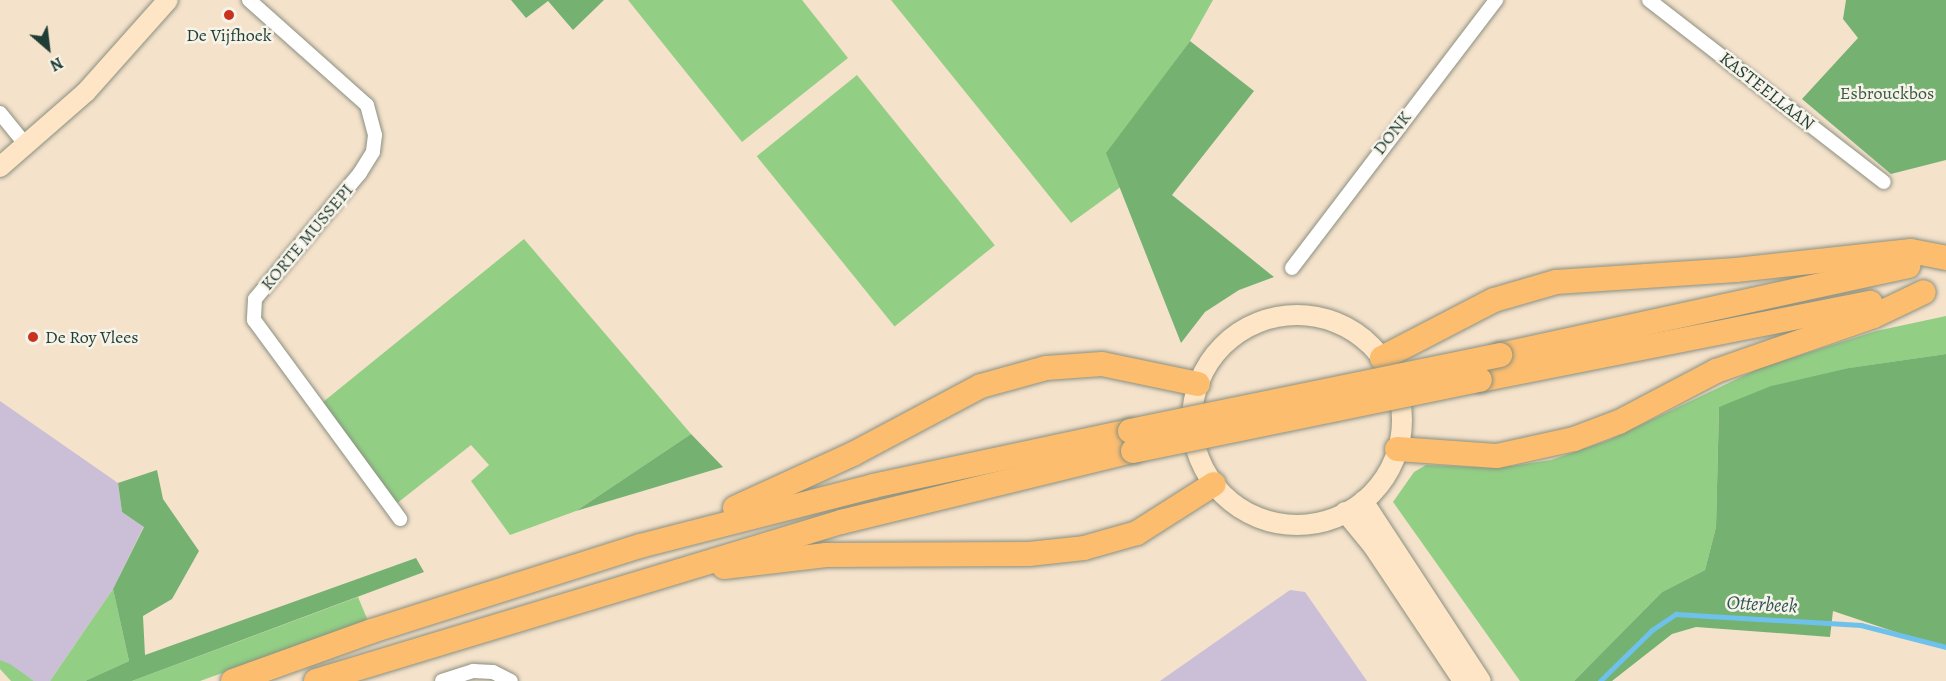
<!DOCTYPE html>
<style>
body{margin:0}
#map{position:relative;width:1946px;height:681px;overflow:hidden;background:#f5e2cb;font-family:Alegreya,serif}
div>[style]{position:absolute}
.industrial>*{inset:0;background:#cabfd6}
.green>*{inset:0;background:#92cf85;transform-origin:0 0}
.forest>*{inset:0;background:#75b272}
.stream>*{height:4.5px;margin:-2.25px;padding:0 2.25px;transform-origin:2.25px;border-radius:2.25px;background:#6ec1ea}
.roads{filter:drop-shadow(0 0 2px #8a9080) drop-shadow(0 0 2px #8a9080)}
.minor>*{height:14px;margin:-7px;padding:0 7px;transform-origin:7px;border-radius:7px;background:#fff}
.secondary>*{height:20px;margin:-10px;padding:0 10px;transform-origin:10px;border-radius:10px;background:#fee5c5}
.secondary>.ring{margin:-10px;padding:0;box-sizing:content-box;background:none;border:20px solid #fee5c5;border-radius:50%}
.trunk>*{height:24px;margin:-12px;padding:0 12px;transform-origin:12px;border-radius:12px;background:#fcbd6f}
.bridges{filter:drop-shadow(0 0 2px #8a9080) drop-shadow(0 0 2px #8a9080)}
.trunk-bridge>*{height:24px;margin:-12px;padding:0 12px;transform-origin:12px;border-radius:12px;background:#fcbd6f}
.dots>*{width:16px;height:16px;translate:-50% -50%;box-sizing:border-box;border:3px solid #f7f3e8;border-radius:50%}
span{translate:-50% -50%;white-space:nowrap;text-align:center;line-height:1.15;-webkit-text-stroke:5px #f7f3e8;paint-order:stroke}
.poi-label{font-size:18px;color:#1f3d34}
.left{translate:0 -50%;text-align:left}
.street-label{font-size:18px;color:#1f3d34}
.park-label{font-size:18px;color:#365a44}
.water-label{font-size:20px;color:#2f5758;font-style:italic}
.north{position:absolute;left:18px;top:18px;width:60px;height:60px;-webkit-text-stroke:4px #f7f3e8;paint-order:stroke;rotate:152deg;font-size:16px;font-weight:700;line-height:24px;text-align:center;color:#1f3d34}
.north::after{content:'';display:block;margin:auto;width:21px;height:27px;background:#1f3d34;clip-path:polygon(50% 0,100% 100%,50% 72%,0 100%)}
</style>
<div id="map">
<div class="industrial">
<div style="clip-path:polygon(0 401px,118px 483px,122px 512px,144px 526px,113px 589px,50px 681px,34px 681px,0 660px)"></div>
<div style="clip-path:polygon(1290px 590px,1305px 592px,1367px 681px,1160px 681px)"></div>
</div>
<div class="green">
<div style="clip-path:polygon(628px 0,802px 0,848px 58px,742px 142px)"></div>
<div style="clip-path:polygon(891px 0,1213px 0,1190px 41px,1107px 153px,1122px 186px,1071px 223px)"></div>
<div style="left:857px;top:75px;width:219px;height:129px;rotate:51deg"></div>
<div style="clip-path:polygon(524px 239px,691px 434px,576px 511px,510px 535px,471px 481px,489px 465px,471px 445px,396px 504px,323px 402px)"></div>
<div style="clip-path:polygon(1946px 316px,1946px 354px,1850px 368px,1719px 407px,1716px 527px,1705px 570px,1662px 592px,1574px 681px,1520px 681px,1393px 502px,1414px 472px,1426px 465px,1497px 468px,1551px 460px,1609px 440px,1760px 368px,1876px 331px)"></div>
<div style="clip-path:polygon(113px 589px,129px 661px,85px 681px,50px 681px)"></div>
<div style="clip-path:polygon(358px 597px,368px 621px,200px 681px,132px 681px)"></div>
<div style="clip-path:polygon(0 660px,10px 664px,34px 681px,11px 681px,0 669px)"></div>
</div>
<div class="forest">
<div style="clip-path:polygon(511px 0,604px 0,573px 30px,548px 1px,526px 18px)"></div>
<div style="clip-path:polygon(1846px 0,1946px 0,1946px 160px,1891px 174px,1802px 99px,1858px 38px,1843px 19px)"></div>
<div style="clip-path:polygon(1190px 41px,1254px 91px,1172px 195px,1274px 277px,1239px 290px,1205px 312px,1181px 343px,1106px 153px)"></div>
<div style="clip-path:polygon(1946px 354px,1946px 649px,1833px 611px,1830px 637px,1696px 627px,1672px 634px,1612px 681px,1574px 681px,1662px 592px,1705px 570px,1716px 527px,1719px 407px,1771px 386px,1849px 368px)"></div>
<div style="clip-path:polygon(691px 434px,723px 467px,576px 511px)"></div>
<div style="clip-path:polygon(157px 470px,163px 499px,199px 551px,172px 599px,143px 616px,145px 655px,416px 558px,424px 572px,132px 681px,85px 681px,129px 661px,113px 589px,144px 527px,122px 512px,118px 483px)"></div>
</div>
<div class="stream">
<div style="left:1600px;top:681px;width:73px;rotate:-44.4deg"></div>
<div style="left:1652px;top:630px;width:29px;rotate:-34deg"></div>
<div style="left:1676px;top:614px;width:185px;rotate:3.4deg"></div>
<div style="left:1861px;top:625px;width:88px;rotate:14.5deg"></div>
</div>
<div class="roads">
<div class="minor">
<div style="left:249px;top:0;width:158px;rotate:41.7deg"></div>
<div style="left:367px;top:105px;width:31px;rotate:75deg"></div>
<div style="left:375px;top:135px;width:17px;rotate:97deg"></div>
<div style="left:373px;top:152px;width:25px;rotate:122deg"></div>
<div style="left:360px;top:173px;width:164px;rotate:129.8deg"></div>
<div style="left:255px;top:299px;width:21px;rotate:93deg"></div>
<div style="left:254px;top:320px;width:247px;rotate:53.7deg"></div>
<div style="left:1649px;top:0;width:297px;rotate:37.8deg"></div>
<div style="left:0;top:113px;width:41px;rotate:50.9deg"></div>
<div style="left:1292px;top:268px;width:337px;rotate:-52.7deg"></div>
<div style="left:442px;top:681px;width:33px;rotate:-18deg"></div>
<div style="left:473px;top:671px;width:20px;rotate:3deg"></div>
<div style="left:493px;top:672px;width:20px;rotate:27deg"></div>
</div>
<div class="secondary">
<div style="left:0;top:167px;width:114px;rotate:-41.1deg"></div>
<div style="left:86px;top:92px;width:123px;rotate:-48.3deg"></div>
<div class="ring" style="left:1192px;top:315px;width:190px;height:190px"></div>
<div style="left:1363px;top:501px;width:215px;rotate:56.8deg"></div>
<div style="left:1345px;top:512px;width:44px;rotate:50.5deg"></div>
<div style="left:1373px;top:546px;width:162px;rotate:56.3deg"></div>
</div>
<div class="trunk">
<div style="left:1500px;top:355px;width:418px;rotate:-12.3deg"></div>
<div style="left:1382px;top:358px;width:126px;rotate:-27.4deg"></div>
<div style="left:1494px;top:300px;width:65px;rotate:-16.2deg"></div>
<div style="left:1556px;top:282px;width:180px;rotate:-3.8deg"></div>
<div style="left:1736px;top:270px;width:176px;rotate:-6.2deg"></div>
<div style="left:1911px;top:251px;width:36px;rotate:11deg"></div>
<div style="left:1480px;top:380px;width:398px;rotate:-11.2deg"></div>
<div style="left:1397px;top:449px;width:100px;rotate:4deg"></div>
<div style="left:1497px;top:456px;width:79px;rotate:-12.4deg"></div>
<div style="left:1574px;top:439px;width:48px;rotate:-20.7deg"></div>
<div style="left:1619px;top:422px;width:110px;rotate:-27.7deg"></div>
<div style="left:1716px;top:371px;width:167px;rotate:-19.2deg"></div>
<div style="left:1874px;top:316px;width:55px;rotate:-25.6deg"></div>
<div style="left:735px;top:508px;width:130px;rotate:-24.6deg"></div>
<div style="left:853px;top:454px;width:145px;rotate:-28deg"></div>
<div style="left:981px;top:386px;width:67px;rotate:-15.5deg"></div>
<div style="left:1046px;top:368px;width:56px;rotate:-4.1deg"></div>
<div style="left:1102px;top:364px;width:98px;rotate:11.8deg"></div>
<div style="left:724px;top:567px;width:103px;rotate:-6.7deg"></div>
<div style="left:826px;top:555px;width:203px;rotate:-0.3deg"></div>
<div style="left:1029px;top:554px;width:55px;rotate:-6.2deg"></div>
<div style="left:1084px;top:548px;width:55px;rotate:-15.8deg"></div>
<div style="left:1137px;top:533px;width:91px;rotate:-32.5deg"></div>
<div style="left:233px;top:681px;width:148px;rotate:-19.8deg"></div>
<div style="left:372px;top:631px;width:281px;rotate:-17.6deg"></div>
<div style="left:640px;top:546px;width:241px;rotate:-14.4deg"></div>
<div style="left:873px;top:486px;width:263px;rotate:-12.1deg"></div>
<div style="left:316px;top:681px;width:549px;rotate:-16.85deg"></div>
<div style="left:841px;top:522px;width:301px;rotate:-13.7deg"></div>
</div>
</div>
<div class="bridges">
<div class="trunk-bridge">
<div style="left:1130px;top:431px;width:378px;rotate:-11.6deg"></div>
<div style="left:1133px;top:451px;width:354px;rotate:-11.6deg"></div>
</div>
</div>
<div class="dots">
<div style="left:229px;top:15px;background:#c8321e"></div>
<div style="left:33px;top:337px;background:#c8321e"></div>
</div>
<div class="poi-label">
<span style="left:229px;top:35px">De Vijfhoek</span>
<span class="left" style="left:45px;top:337px">De Roy Vlees</span>
</div>
<div class="street-label">
<span style="left:1767px;top:91px;rotate:38deg">KASTEELLAAN</span>
<span style="left:1392px;top:133px;rotate:-52deg">DONK</span>
<span style="left:307px;top:237px;rotate:-50deg">KORTE MUSSEPI</span>
</div>
<div class="park-label">
<span style="left:1887px;top:93px">Esbrouckbos</span>
</div>
<div class="water-label">
<span style="left:1762px;top:604px;rotate:3deg">Otterbeek</span>
</div>
<div class="north">N</div>
</div>
